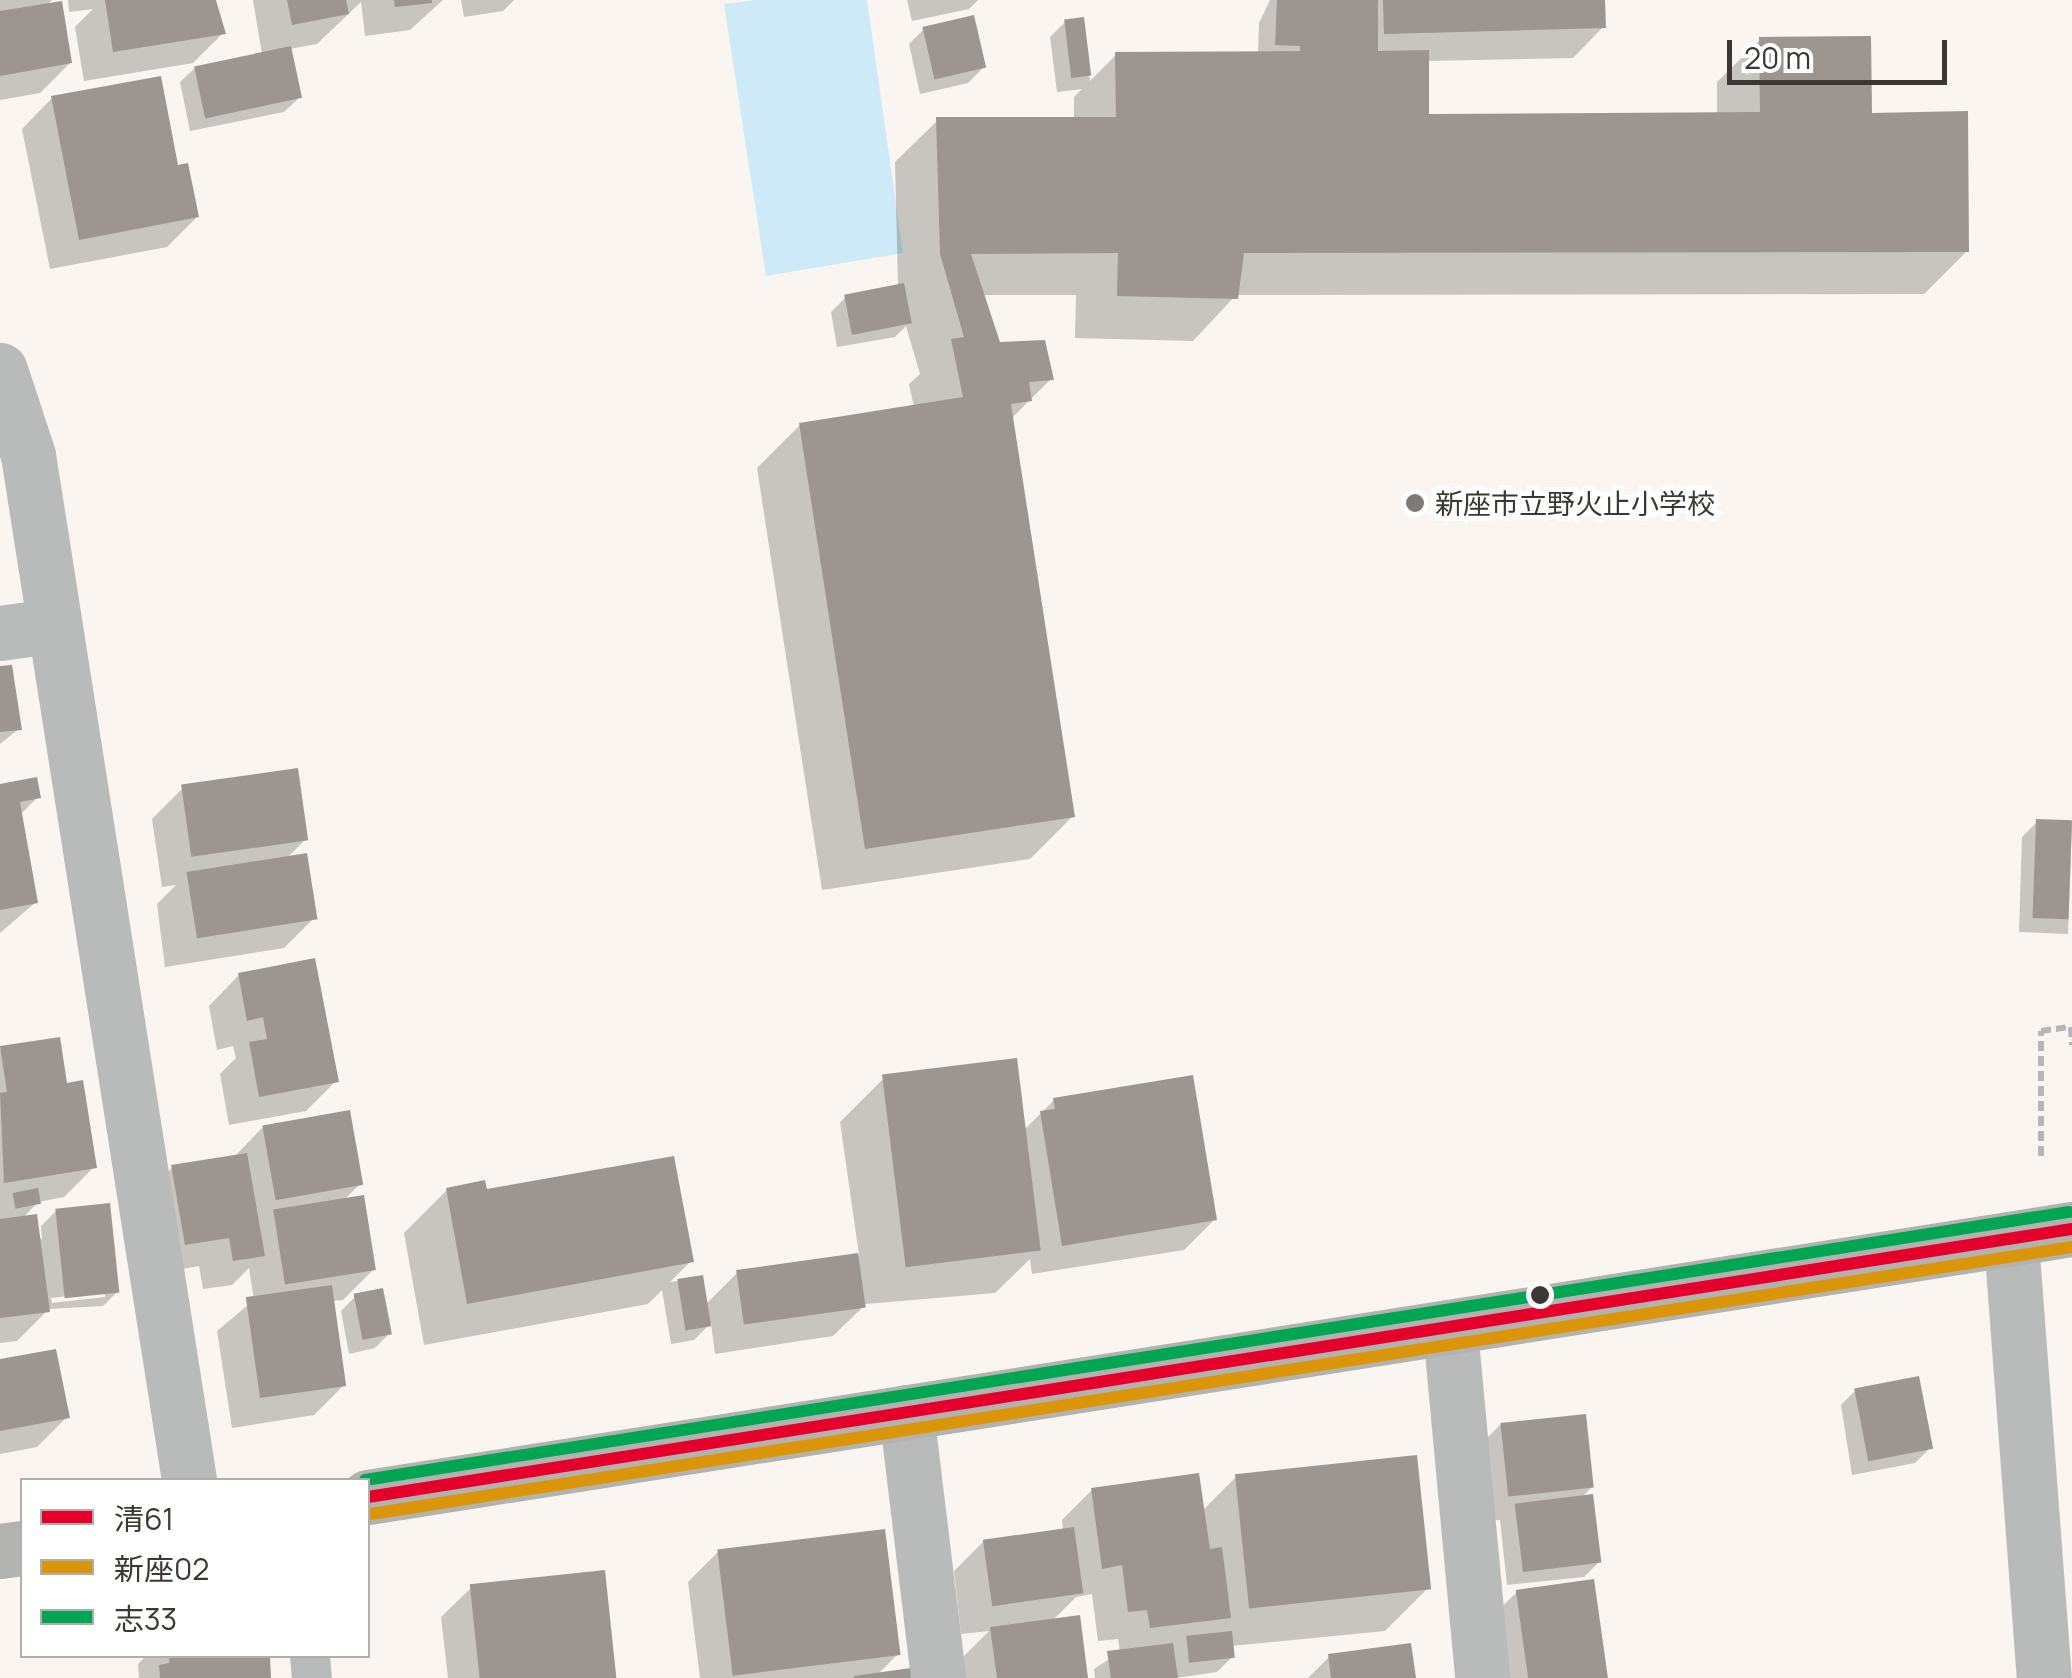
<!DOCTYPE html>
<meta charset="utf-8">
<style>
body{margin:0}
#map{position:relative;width:2072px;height:1678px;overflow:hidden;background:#faf5f1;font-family:Manrope,"Noto Sans JP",sans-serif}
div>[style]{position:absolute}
.water>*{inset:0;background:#ceeaf9}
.shadow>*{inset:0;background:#0003}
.building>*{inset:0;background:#9d958f;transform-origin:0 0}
.path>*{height:6px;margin-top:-3px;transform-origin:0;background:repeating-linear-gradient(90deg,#b7b5b5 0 10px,transparent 0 15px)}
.lane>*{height:40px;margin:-20px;padding:0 20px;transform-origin:20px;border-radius:20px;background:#b9baba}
.street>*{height:55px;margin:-27.5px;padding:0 27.5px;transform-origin:27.5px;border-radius:27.5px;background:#b9baba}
.primary>*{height:55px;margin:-27.5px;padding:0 27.5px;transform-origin:27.5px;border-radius:27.5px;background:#b2b2b1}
.bus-1>*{height:12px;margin:-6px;padding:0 6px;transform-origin:6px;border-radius:6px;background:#e4002b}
.bus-2>*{height:12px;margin:-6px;padding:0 6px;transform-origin:6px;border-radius:6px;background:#db9508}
.bus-3>*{height:12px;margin:-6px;padding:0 6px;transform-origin:6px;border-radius:6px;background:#00a651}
.dots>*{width:28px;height:28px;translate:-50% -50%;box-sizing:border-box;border:5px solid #fff;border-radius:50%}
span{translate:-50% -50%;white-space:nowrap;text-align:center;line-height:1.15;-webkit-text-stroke:10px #fff;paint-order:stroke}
.poi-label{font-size:28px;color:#3d3732}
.left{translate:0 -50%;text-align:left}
.legend{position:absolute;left:20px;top:1478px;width:350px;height:180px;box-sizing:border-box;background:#fff;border:2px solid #b1afad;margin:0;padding:12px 18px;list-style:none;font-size:30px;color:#3d3732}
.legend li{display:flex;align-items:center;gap:20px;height:50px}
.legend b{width:50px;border:2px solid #b1afad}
.scale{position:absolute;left:1727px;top:40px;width:220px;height:45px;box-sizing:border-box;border:5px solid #3d3732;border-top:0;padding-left:12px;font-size:30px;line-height:35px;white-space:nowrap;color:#3d3732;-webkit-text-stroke:8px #fff;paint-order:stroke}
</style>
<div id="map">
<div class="water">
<div style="clip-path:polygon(755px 0,867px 0,903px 253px,766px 276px,724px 4px)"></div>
</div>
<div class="shadow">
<div style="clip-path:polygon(0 0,52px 0,46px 6px,70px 63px,40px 93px,0 100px)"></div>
<div style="clip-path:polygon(68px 0,214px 0,223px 33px,193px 63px,84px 81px,75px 27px,93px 9px,69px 12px)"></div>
<div style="clip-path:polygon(253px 0,443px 0,410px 30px,365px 36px,361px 2px,317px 44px,289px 49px,299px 98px,284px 112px,190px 131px,180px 82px,195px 68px,262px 54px)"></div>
<div style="clip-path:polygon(461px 0,514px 0,503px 11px,464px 17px)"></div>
<div style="clip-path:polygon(907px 0,978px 0,969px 9px,912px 21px)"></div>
<div style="clip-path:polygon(1270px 0,1602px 0,1603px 27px,1573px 58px,1426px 61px,1426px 117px,1717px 115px,1717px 82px,1760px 40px,1869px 116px,1967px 251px,1924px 294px,1236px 295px,1193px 341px,1075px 338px,1076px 295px,982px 295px,998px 344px,1051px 379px,1011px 419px,1073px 816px,1030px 859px,822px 890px,757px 468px,800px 425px,914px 407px,909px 384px,920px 374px,906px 326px,895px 337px,837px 347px,831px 312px,846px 297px,898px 287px,895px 162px,938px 120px,1074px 119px,1074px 97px,1082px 89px,1057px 92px,1050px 37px,1065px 22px,1082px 20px,1090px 81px,1117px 54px,1258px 54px,1259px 23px)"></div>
<div style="clip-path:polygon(924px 29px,983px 68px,968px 83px,920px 94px,909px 44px)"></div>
<div style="clip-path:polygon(52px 98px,176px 167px,197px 217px,167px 247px,50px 269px,22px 129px)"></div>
<div style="clip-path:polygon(0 669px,19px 729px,0 744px)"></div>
<div style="clip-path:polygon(0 787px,38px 797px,20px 815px,36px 902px,0 933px)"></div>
<div style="clip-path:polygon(182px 789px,306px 839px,286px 859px,314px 918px,284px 948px,165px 967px,157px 904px,176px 885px,162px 887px,152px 819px)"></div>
<div style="clip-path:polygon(2037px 822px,2072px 823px,2068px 934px,2019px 932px,2022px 837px)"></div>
<div style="clip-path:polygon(239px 975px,336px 1081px,306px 1111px,229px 1125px,220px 1074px,236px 1058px,233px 1046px,217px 1050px,209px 1006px)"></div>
<div style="clip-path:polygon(evenodd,58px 1040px,64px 1086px,94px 1167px,64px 1197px,38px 1202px,23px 1218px,42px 1240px,41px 1226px,56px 1211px,118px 1291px,103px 1306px,49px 1309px,17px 1341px,0 1343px,0 1049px,58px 1040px,105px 1292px,105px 1297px,52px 1303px,51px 1298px,105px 1292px)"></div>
<div style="clip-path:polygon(883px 1079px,1023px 1131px,1054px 1100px,1215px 1219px,1184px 1250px,1032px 1274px,1030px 1259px,995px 1293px,866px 1304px,833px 1336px,715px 1354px,711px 1323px,694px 1340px,671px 1344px,662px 1290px,648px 1304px,424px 1345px,404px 1233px,447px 1190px,485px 1192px,691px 1261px,670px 1282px,701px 1278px,705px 1305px,737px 1273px,859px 1255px,840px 1122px)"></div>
<div style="clip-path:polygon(263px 1127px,360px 1184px,344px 1200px,373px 1270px,343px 1300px,332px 1301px,344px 1385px,314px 1415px,232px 1428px,217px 1331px,254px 1300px,249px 1268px,232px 1285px,203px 1289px,199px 1266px,155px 1274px,142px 1197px,173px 1167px,233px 1158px)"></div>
<div style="clip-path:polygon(356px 1296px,390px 1333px,375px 1348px,349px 1354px,341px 1311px)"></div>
<div style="clip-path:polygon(0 1361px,67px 1417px,37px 1447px,0 1454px)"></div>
<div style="clip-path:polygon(1856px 1390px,1930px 1448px,1915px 1463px,1852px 1475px,1841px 1405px)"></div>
<div style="clip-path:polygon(1501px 1424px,1592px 1487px,1581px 1498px,1599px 1562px,1584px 1577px,1507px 1585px,1500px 1520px,1477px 1521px,1471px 1454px)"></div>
<div style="clip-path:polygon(1236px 1477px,1428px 1588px,1385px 1631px,1231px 1646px,1232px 1657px,1217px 1672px,1176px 1678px,1095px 1678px,1094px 1669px,1120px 1652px,1118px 1639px,1098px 1641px,1092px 1594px,1076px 1597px,1052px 1621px,1086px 1678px,964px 1678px,961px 1659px,989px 1631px,961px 1634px,954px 1571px,984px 1541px,1063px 1531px,1062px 1520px,1092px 1490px,1202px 1511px)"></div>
<div style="clip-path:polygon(718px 1552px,898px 1654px,877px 1675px,910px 1678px,700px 1678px,688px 1582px)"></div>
<div style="clip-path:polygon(472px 1587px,614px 1678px,448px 1678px,441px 1617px)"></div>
<div style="clip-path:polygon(1518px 1591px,1605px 1678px,1495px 1678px,1487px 1621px)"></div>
<div style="clip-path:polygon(146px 1656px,267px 1656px,269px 1678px,139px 1678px,138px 1664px)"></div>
<div style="clip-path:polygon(1329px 1657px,1414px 1678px,1308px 1678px)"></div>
</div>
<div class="building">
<div style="clip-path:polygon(105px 0,216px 0,226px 34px,113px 52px)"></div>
<div style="clip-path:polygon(287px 0,346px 0,349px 14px,292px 25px)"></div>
<div style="clip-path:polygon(394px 0,432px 0,432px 3px,395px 7px)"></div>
<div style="clip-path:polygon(1277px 0,1378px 0,1378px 51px,1429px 50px,1429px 114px,1760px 112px,1759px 37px,1871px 36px,1872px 113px,1968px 111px,1969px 252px,1244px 253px,1238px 299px,1117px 296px,1118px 253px,971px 254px,1000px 342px,1045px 340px,1054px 380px,1029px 382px,1032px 401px,1011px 404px,1075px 817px,865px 849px,799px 423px,963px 397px,951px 339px,964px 337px,940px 254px,936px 117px,1116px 117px,1115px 52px,1300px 51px,1300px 46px,1275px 45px)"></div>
<div style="clip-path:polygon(1383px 0,1605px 0,1606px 28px,1384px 34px)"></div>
<div style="clip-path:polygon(62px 1px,72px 63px,0 76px,0 11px)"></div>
<div style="left:974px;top:15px;width:54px;height:53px;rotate:77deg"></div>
<div style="left:1084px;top:17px;width:59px;height:20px;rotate:83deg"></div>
<div style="left:291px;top:46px;width:53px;height:99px;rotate:78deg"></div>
<div style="clip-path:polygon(161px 76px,178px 165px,188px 163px,199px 217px,79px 240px,51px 96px)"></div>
<div style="left:904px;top:283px;width:41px;height:61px;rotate:79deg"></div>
<div style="clip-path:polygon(12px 665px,22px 730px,0 732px,0 666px)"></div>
<div style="left:298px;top:768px;width:73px;height:118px;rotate:82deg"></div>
<div style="clip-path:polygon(37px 777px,41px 798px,20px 802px,38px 903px,0 910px,0 784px)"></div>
<div style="left:2036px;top:819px;width:36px;height:99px;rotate:2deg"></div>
<div style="left:307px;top:853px;width:67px;height:122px;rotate:81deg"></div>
<div style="clip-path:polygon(315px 958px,339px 1082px,259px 1097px,249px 1042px,267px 1039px,263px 1017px,247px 1021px,238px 973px)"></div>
<div style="clip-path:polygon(60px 1037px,67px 1083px,83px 1080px,97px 1168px,4px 1183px,0 1093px,7px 1092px,0 1046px)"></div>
<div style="left:1017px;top:1058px;width:194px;height:136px;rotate:83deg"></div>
<div style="clip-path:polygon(1193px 1075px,1217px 1220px,1062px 1246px,1040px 1111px,1055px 1109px,1053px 1098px)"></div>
<div style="left:350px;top:1110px;width:76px;height:89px;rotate:80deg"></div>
<div style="clip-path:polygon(247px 1153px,265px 1256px,233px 1261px,229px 1238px,185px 1245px,171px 1165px)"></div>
<div style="clip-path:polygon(674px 1156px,694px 1262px,467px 1304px,446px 1188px,485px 1180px,487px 1189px)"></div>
<div style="left:38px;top:1188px;width:16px;height:26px;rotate:79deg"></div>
<div style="left:364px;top:1195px;width:76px;height:92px;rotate:81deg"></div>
<div style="left:110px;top:1203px;width:90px;height:55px;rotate:84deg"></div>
<div style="clip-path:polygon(37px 1214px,50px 1312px,0 1318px,0 1219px)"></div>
<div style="left:858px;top:1253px;width:55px;height:123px;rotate:82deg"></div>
<div style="left:703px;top:1275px;width:52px;height:26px;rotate:81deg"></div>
<div style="left:332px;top:1285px;width:102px;height:87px;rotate:82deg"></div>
<div style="left:383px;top:1288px;width:47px;height:30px;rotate:79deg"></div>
<div style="clip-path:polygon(56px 1349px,70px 1418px,0 1431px,0 1359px)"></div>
<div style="left:1919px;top:1376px;width:74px;height:66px;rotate:79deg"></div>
<div style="left:1586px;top:1414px;width:74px;height:86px;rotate:84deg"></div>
<div style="left:1417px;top:1455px;width:135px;height:183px;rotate:84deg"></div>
<div style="clip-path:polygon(1199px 1473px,1210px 1549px,1222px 1547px,1231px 1618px,1150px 1628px,1147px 1610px,1128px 1612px,1122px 1565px,1102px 1569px,1091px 1488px)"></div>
<div style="left:1593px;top:1494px;width:69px;height:79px;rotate:83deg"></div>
<div style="left:1074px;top:1527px;width:67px;height:92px;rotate:82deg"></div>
<div style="left:885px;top:1529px;width:127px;height:169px;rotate:83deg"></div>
<div style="left:605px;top:1570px;width:109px;height:136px;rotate:84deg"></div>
<div style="left:1594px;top:1579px;width:100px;height:79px;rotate:82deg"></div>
<div style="clip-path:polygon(1080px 1615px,1088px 1678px,997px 1678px,990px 1627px)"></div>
<div style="left:1232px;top:1631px;width:27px;height:46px;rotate:84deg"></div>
<div style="clip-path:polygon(1173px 1643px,1178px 1678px,1111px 1678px,1107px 1651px)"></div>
<div style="clip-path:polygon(1411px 1643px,1416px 1678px,1331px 1678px,1328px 1654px)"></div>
<div style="clip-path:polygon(169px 1656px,270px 1656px,271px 1678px,160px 1678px,159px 1665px,169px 1663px)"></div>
<div style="clip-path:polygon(911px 1668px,912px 1678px,854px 1678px,854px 1676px)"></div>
</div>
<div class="path">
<div style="left:2041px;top:1156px;width:125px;rotate:-90deg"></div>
<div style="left:2041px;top:1031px;width:30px;rotate:-8deg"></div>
<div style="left:2071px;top:1027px;width:18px;rotate:87deg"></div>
</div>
<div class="lane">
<div style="left:310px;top:1656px;width:22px;rotate:85deg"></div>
</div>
<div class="street">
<div style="left:0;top:370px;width:89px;rotate:71.8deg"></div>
<div style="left:28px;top:455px;width:1038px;rotate:81.07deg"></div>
<div style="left:0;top:633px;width:51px;rotate:-7.8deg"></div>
<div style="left:2011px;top:1241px;width:438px;rotate:85.7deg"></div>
<div style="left:1450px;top:1330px;width:349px;rotate:84.7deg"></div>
<div style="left:906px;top:1412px;width:268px;rotate:83.1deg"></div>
</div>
<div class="primary">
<div style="left:368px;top:1497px;width:1725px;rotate:-8.94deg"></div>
<div style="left:0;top:1551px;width:22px;rotate:-8deg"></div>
</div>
<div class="bus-1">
<div style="left:368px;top:1497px;width:1725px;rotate:-8.94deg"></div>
</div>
<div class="bus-2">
<div style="left:371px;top:1514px;width:1722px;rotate:-8.92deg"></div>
</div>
<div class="bus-3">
<div style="left:365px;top:1480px;width:1725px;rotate:-8.94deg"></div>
</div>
<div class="dots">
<div style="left:1415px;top:503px;background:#7f7a75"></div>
<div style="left:1540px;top:1295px;background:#3d3732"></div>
</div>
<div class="poi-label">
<span class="left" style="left:1435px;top:503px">新座市立野火止小学校</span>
</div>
<ul class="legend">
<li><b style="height:12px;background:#e4002b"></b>清61</li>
<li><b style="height:12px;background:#db9508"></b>新座02</li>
<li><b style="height:12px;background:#00a651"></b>志33</li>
</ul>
<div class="scale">20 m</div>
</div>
